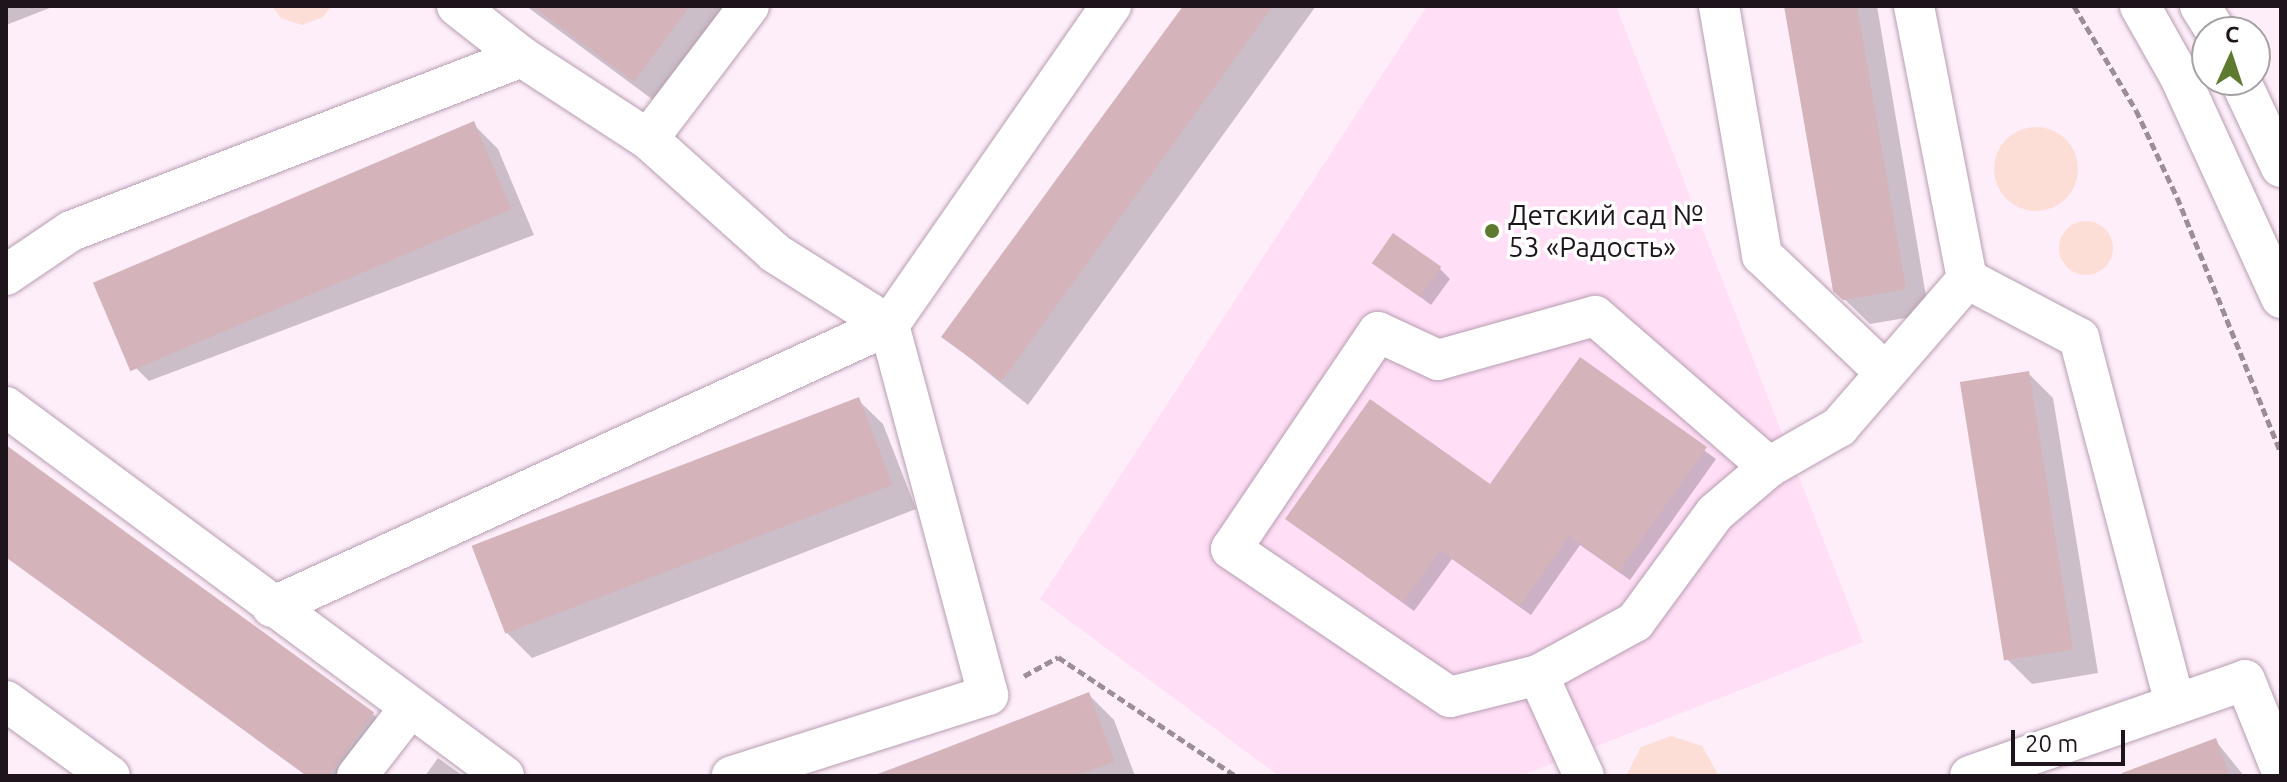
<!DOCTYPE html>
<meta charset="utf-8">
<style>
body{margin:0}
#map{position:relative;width:2287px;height:782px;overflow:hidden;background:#feeefa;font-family:Ubuntu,sans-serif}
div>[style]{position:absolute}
.built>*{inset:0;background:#ffdef6}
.green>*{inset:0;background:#fcded6}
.round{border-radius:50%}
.shadow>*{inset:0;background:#0003}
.building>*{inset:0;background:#d4b4ba;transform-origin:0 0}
.path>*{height:5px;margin-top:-2.5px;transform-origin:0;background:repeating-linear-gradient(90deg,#9b8e98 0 8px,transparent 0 12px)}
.roads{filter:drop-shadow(0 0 2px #b79eb1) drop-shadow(0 0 2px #b79eb1)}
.minor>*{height:40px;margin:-20px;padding:0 20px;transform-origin:20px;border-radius:20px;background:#fff}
.dots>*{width:22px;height:22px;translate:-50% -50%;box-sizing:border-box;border:4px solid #fff;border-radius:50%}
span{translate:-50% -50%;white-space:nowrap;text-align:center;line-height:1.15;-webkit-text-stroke:7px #fff;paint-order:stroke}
.poi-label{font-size:28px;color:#1e151c}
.left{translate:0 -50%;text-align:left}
.frame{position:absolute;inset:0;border:8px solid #1e151c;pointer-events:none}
.north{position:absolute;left:2191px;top:16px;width:80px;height:80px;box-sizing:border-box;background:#fff;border:2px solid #a5a1a4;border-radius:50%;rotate:3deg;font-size:22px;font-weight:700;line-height:32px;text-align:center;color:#1e151c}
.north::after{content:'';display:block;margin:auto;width:28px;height:36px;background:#5d7a2e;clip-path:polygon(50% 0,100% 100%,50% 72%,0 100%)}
.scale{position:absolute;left:2011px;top:730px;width:114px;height:36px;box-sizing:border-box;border:4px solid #1e151c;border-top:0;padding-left:10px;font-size:24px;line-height:28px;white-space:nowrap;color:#1e151c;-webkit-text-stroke:6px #fff;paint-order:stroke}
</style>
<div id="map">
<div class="built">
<div style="clip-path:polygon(1427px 6px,1616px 6px,1863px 642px,1520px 776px,1279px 776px,1040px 599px)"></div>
</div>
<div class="green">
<div style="clip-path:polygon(272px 6px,332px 6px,323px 17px,302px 25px,281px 18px)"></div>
<div class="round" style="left:1994px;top:127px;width:84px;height:84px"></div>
<div class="round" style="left:2059px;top:221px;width:54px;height:54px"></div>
<div style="clip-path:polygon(1671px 736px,1702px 746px,1719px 776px,1626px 776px,1641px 747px)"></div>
</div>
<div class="shadow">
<div style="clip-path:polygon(6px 6px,55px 6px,6px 25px)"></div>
<div style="clip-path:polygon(526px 6px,733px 6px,660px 105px)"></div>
<div style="clip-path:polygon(1186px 6px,1316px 6px,1028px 405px,944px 337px)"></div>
<div style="clip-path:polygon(1786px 6px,1877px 6px,1929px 314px,1870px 324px,1835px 290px)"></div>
<div style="clip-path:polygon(473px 124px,498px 149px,534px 235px,149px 381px,124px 356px)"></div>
<div style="clip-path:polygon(1375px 263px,1440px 269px,1450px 279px,1431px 305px)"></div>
<div style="clip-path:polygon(1580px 360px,1716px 459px,1630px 580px,1580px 545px,1531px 615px,1452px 559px,1414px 611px,1287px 519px,1490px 486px)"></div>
<div style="clip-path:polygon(2028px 373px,2053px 398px,2098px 673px,2032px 684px,2007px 659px)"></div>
<div style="clip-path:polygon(858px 400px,883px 424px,916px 509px,532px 658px,507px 633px)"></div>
<div style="clip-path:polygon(6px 447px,373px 714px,398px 739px,371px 776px,331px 776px,6px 541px)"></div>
<div style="clip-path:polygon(1089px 695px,1114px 720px,1135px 776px,872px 776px)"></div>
<div style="clip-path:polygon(2215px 740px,2244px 776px,2118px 776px)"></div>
<div style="clip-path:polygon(438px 758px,463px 776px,425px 776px)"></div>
</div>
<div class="building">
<div style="clip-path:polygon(532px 6px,690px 6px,634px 82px)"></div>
<div style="clip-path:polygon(1183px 6px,1273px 6px,1002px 381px,941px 337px)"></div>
<div style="clip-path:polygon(1784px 6px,1857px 6px,1906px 289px,1843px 300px,1833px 291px)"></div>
<div style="left:474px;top:121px;width:96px;height:414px;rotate:67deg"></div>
<div style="left:1393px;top:233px;width:59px;height:37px;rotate:35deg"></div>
<div style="clip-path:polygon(1580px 357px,1707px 447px,1619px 571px,1569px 536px,1520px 606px,1441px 550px,1403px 602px,1285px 519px,1370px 399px,1490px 484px)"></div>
<div style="left:2029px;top:371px;width:282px;height:70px;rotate:81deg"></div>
<div style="left:859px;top:397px;width:94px;height:415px;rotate:69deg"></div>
<div style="left:6px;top:445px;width:455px;height:91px;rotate:36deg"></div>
<div style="clip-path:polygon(1089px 692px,1115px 762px,1075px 776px,875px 776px)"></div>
<div style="clip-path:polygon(2216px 738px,2230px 776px,2122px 776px,2122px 773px)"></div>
</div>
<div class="path">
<div style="left:2074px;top:6px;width:121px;rotate:59.2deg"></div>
<div style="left:2136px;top:110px;width:96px;rotate:64.8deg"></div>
<div style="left:2177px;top:197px;width:276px;rotate:67.9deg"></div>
<div style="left:1024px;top:676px;width:39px;rotate:-29deg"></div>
<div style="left:1058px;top:657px;width:214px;rotate:33.8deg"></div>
</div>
<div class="roads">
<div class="minor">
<div style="left:457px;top:6px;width:83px;rotate:38.1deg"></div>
<div style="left:522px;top:57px;width:150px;rotate:33.1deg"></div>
<div style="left:648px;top:139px;width:171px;rotate:41.9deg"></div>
<div style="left:775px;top:253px;width:135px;rotate:32.3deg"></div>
<div style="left:889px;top:325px;width:389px;rotate:-55.2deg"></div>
<div style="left:1719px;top:6px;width:253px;rotate:80.2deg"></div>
<div style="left:1762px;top:255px;width:168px;rotate:43.6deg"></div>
<div style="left:1914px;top:6px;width:278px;rotate:79deg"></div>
<div style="left:2140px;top:6px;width:81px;rotate:60.6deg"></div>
<div style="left:2180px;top:77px;width:243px;rotate:65.4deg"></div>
<div style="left:2200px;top:6px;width:31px;rotate:58deg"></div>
<div style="left:2240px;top:80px;width:96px;rotate:64.8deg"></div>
<div style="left:648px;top:139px;width:167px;rotate:-52.8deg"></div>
<div style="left:6px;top:275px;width:78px;rotate:-34.1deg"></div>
<div style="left:71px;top:231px;width:483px;rotate:-21.1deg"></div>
<div style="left:1967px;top:279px;width:127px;rotate:27.8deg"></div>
<div style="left:2079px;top:338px;width:375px;rotate:75.3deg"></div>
<div style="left:6px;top:407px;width:620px;rotate:36.54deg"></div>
<div style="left:1769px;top:467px;width:230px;rotate:-139deg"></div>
<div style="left:1595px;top:316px;width:163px;rotate:164.3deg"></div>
<div style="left:1438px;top:360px;width:66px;rotate:-155deg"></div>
<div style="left:1378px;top:332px;width:262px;rotate:124.1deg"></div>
<div style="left:1231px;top:549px;width:264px;rotate:34.1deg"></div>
<div style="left:1450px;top:697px;width:91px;rotate:-14deg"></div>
<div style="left:1538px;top:675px;width:111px;rotate:-28.7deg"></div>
<div style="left:1635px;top:622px;width:135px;rotate:-53.7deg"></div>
<div style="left:1715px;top:513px;width:71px;rotate:-40.4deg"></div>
<div style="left:1769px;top:467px;width:81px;rotate:-29.7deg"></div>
<div style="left:1839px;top:427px;width:196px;rotate:-49.1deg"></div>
<div style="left:272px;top:607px;width:678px;rotate:-24.56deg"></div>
<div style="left:889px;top:325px;width:383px;rotate:75deg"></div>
<div style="left:988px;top:695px;width:269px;rotate:162.4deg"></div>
<div style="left:1538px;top:675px;width:111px;rotate:65.5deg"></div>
<div style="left:6px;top:701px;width:128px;rotate:35.8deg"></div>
<div style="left:357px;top:776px;width:85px;rotate:-52.2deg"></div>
<div style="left:1970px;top:776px;width:291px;rotate:-19.2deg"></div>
<div style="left:2245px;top:680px;width:96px;rotate:68deg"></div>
</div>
</div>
<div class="dots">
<div style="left:1492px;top:231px;background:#5d7a2e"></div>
</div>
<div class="poi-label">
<span class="left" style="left:1508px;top:231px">Детский сад №<br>53 «Радость»</span>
</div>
<div class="frame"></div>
<div class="north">С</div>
<div class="scale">20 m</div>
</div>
